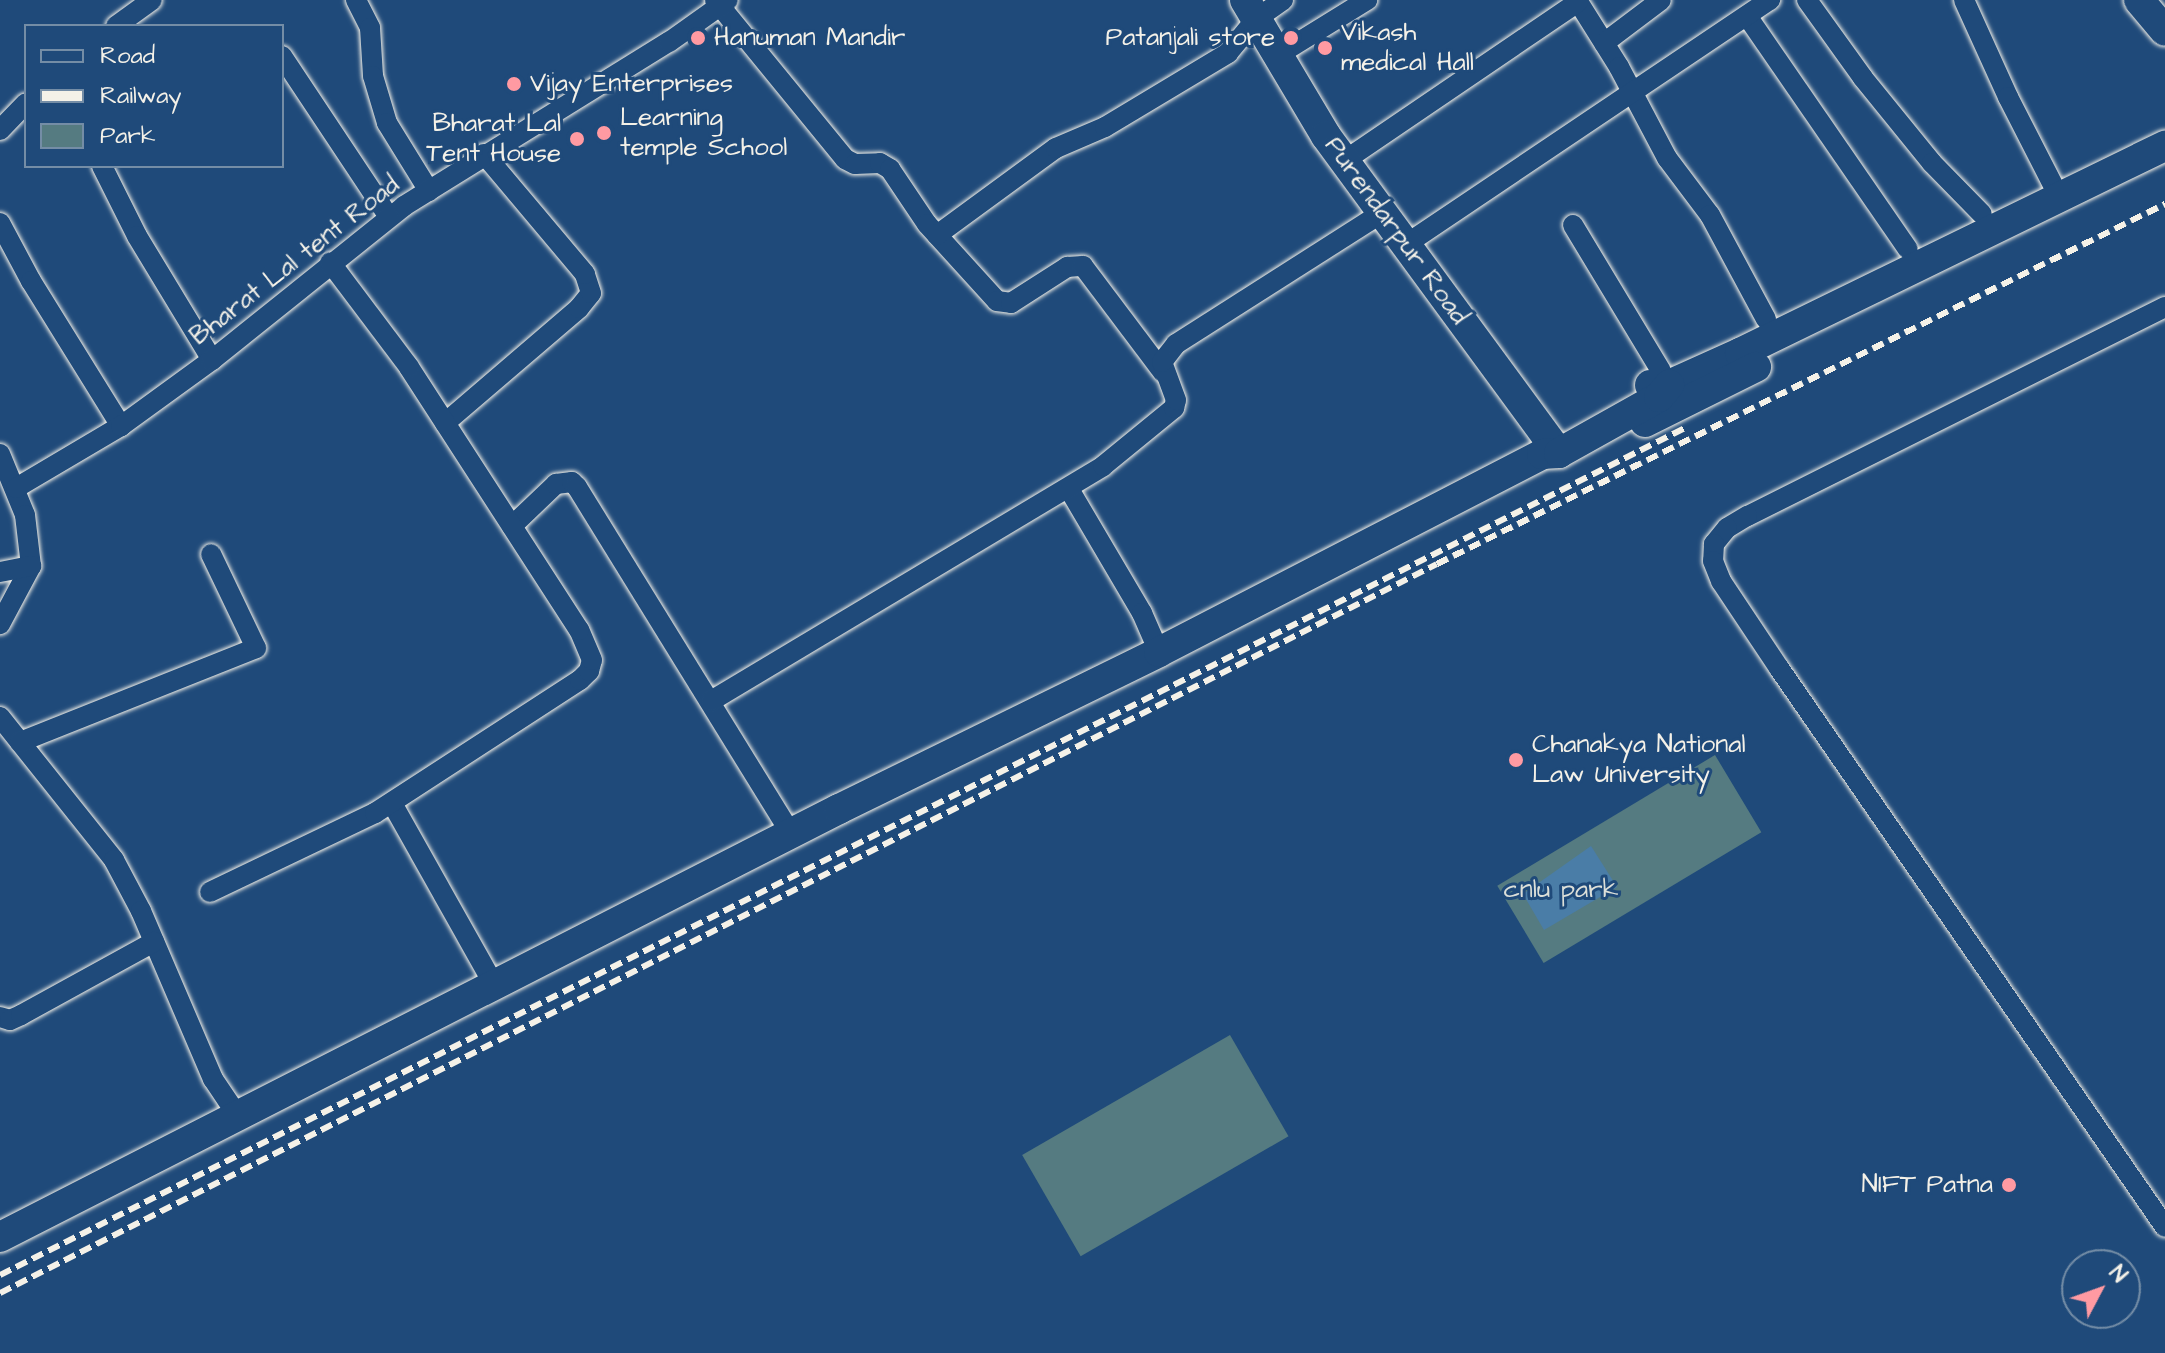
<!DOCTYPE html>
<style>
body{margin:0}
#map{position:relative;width:2165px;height:1353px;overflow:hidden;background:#1f4a7a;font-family:"Architects Daughter",sans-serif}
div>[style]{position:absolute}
.green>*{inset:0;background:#557b81;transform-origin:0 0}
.water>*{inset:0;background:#4a7da7}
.roads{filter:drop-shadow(0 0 2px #f4f1e8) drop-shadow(0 0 2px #f4f1e8)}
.street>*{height:20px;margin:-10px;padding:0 10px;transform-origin:10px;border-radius:10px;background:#1f4a7a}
.secondary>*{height:30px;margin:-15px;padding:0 15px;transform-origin:15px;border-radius:15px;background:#1f4a7a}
.rail>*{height:6px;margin-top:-3px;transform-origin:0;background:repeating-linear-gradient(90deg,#f4f1e8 0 12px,transparent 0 18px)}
.dots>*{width:22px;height:22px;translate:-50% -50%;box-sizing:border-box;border:4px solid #1f4a7a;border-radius:50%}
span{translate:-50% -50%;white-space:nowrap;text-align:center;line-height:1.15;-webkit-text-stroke:6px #1f4a7a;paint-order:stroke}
.poi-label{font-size:26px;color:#f4f1e8}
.left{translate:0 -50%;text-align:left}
.right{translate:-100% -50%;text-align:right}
.street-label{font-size:26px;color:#f4f1e8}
.park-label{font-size:26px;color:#dcdfd9}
.legend{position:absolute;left:24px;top:24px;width:260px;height:144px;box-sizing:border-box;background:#1f4a7a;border:2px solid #748da6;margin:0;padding:10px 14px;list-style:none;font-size:24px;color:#f4f1e8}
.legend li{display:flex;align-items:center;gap:16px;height:40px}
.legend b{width:40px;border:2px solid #748da6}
.north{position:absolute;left:2061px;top:1249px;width:80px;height:80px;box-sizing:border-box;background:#1f4a7a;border:2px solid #748da6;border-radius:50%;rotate:49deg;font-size:22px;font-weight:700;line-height:32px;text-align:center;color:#f4f1e8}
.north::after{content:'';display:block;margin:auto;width:28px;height:36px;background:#ff9aa2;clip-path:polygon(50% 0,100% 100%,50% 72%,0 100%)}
</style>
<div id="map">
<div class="green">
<div style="left:1715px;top:755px;width:90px;height:254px;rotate:59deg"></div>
<div style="left:1230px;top:1035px;width:117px;height:240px;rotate:60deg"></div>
</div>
<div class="water">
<div style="clip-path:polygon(1591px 846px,1617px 887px,1544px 930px,1523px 894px)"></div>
</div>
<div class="roads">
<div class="street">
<div style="left:356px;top:0;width:31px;rotate:63deg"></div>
<div style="left:370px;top:28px;width:48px;rotate:86.4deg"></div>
<div style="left:373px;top:76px;width:49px;rotate:73.4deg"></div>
<div style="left:387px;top:123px;width:80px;rotate:58.3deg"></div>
<div style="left:715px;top:0;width:205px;rotate:50.7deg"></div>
<div style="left:845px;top:159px;width:11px;rotate:27deg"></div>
<div style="left:855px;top:164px;width:25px;rotate:-2deg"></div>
<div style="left:880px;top:163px;width:12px;rotate:31deg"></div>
<div style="left:890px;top:169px;width:66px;rotate:56.1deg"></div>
<div style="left:927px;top:224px;width:104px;rotate:47.7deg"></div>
<div style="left:997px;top:301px;width:14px;rotate:8deg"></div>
<div style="left:1011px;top:303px;width:67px;rotate:-32.7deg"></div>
<div style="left:1067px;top:267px;width:16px;rotate:-4deg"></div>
<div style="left:1083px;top:266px;width:133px;rotate:53deg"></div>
<div style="left:1577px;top:0;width:79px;rotate:57.9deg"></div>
<div style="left:1619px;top:67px;width:103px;rotate:62.2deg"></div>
<div style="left:1667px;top:158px;width:71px;rotate:53deg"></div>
<div style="left:1710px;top:215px;width:118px;rotate:61.7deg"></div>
<div style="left:1807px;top:0;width:96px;rotate:54.3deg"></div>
<div style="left:1863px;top:78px;width:109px;rotate:50.9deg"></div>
<div style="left:1932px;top:163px;width:71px;rotate:45.6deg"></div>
<div style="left:1964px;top:0;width:107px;rotate:65.6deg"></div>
<div style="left:2008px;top:97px;width:97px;rotate:62.9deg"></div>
<div style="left:1747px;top:16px;width:283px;rotate:55.4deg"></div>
<div style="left:116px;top:26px;width:44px;rotate:-35.8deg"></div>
<div style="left:1604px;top:43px;width:71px;rotate:-37deg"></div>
<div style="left:1278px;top:55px;width:105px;rotate:-31.7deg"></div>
<div style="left:282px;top:56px;width:193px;rotate:56.4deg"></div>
<div style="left:0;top:130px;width:37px;rotate:-46deg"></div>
<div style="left:1344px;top:161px;width:283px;rotate:-34.2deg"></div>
<div style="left:102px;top:166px;width:78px;rotate:63.4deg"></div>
<div style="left:137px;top:236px;width:145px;rotate:58.8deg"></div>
<div style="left:0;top:223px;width:66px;rotate:61.9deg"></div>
<div style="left:31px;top:281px;width:171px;rotate:58.2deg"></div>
<div style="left:1573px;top:225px;width:170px;rotate:58.9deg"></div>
<div style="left:937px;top:235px;width:147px;rotate:-36.2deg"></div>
<div style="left:1056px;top:148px;width:53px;rotate:-23.2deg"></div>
<div style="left:1105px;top:127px;width:144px;rotate:-31deg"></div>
<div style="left:1228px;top:53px;width:44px;rotate:-50.5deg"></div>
<div style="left:1256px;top:19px;width:33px;rotate:-35deg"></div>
<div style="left:1405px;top:245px;width:440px;rotate:-33.9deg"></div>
<div style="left:2165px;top:307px;width:467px;rotate:153.4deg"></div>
<div style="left:1747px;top:516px;width:23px;rotate:149deg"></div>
<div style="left:1727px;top:528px;width:21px;rotate:129deg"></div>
<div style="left:1714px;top:544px;width:17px;rotate:93deg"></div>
<div style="left:1713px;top:561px;width:22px;rotate:68deg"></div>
<div style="left:1721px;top:581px;width:105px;rotate:56.3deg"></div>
<div style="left:1779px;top:668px;width:679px;rotate:55.37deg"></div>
<div style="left:445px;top:423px;width:177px;rotate:-40.6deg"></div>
<div style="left:579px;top:308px;width:19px;rotate:-51deg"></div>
<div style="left:591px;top:293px;width:20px;rotate:-108deg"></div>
<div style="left:585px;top:274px;width:157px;rotate:-130.1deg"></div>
<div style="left:0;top:454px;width:66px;rotate:67.7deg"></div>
<div style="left:25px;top:515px;width:51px;rotate:83.3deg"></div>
<div style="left:31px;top:566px;width:66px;rotate:118.1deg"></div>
<div style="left:16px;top:488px;width:122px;rotate:-30.6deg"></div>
<div style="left:121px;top:426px;width:112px;rotate:-36deg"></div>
<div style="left:212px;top:360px;width:246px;rotate:-38.7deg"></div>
<div style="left:404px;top:206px;width:312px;rotate:-31.8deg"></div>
<div style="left:669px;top:42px;width:72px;rotate:-35.4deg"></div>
<div style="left:1069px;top:489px;width:144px;rotate:59.5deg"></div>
<div style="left:1142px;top:613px;width:43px;rotate:66.4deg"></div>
<div style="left:512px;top:526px;width:61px;rotate:-43.7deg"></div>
<div style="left:556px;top:484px;width:16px;rotate:-7deg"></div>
<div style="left:572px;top:482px;width:7px;rotate:45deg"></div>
<div style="left:577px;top:487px;width:408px;rotate:58.3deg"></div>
<div style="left:0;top:572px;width:32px;rotate:-11deg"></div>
<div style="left:711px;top:701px;width:457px;rotate:-30.9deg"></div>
<div style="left:1103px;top:466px;width:92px;rotate:-39.2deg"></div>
<div style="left:1174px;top:408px;width:8px;rotate:-76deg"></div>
<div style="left:1176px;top:400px;width:40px;rotate:-110.2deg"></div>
<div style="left:1162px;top:362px;width:23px;rotate:-52deg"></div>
<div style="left:1176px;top:344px;width:244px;rotate:-32.5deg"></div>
<div style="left:0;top:717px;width:183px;rotate:51.4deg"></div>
<div style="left:114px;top:860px;width:58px;rotate:62.1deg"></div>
<div style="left:141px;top:911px;width:183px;rotate:66.8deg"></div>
<div style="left:213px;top:1079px;width:45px;rotate:56deg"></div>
<div style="left:20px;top:742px;width:254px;rotate:-21.7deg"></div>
<div style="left:256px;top:648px;width:104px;rotate:-115.6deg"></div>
<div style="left:392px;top:803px;width:209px;rotate:60.7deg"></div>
<div style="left:210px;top:892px;width:183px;rotate:-25.6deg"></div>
<div style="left:375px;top:813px;width:244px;rotate:-33deg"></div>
<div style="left:580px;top:680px;width:13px;rotate:-45deg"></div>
<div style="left:589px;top:671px;width:11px;rotate:-75deg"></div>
<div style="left:592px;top:660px;width:33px;rotate:-113deg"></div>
<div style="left:579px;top:630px;width:313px;rotate:-122.9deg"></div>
<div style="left:409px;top:367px;width:131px;rotate:-127deg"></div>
<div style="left:0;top:1017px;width:10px;rotate:17deg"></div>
<div style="left:10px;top:1020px;width:12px;rotate:-24deg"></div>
<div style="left:21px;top:1015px;width:152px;rotate:-28.8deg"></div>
</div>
<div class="secondary">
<div style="left:1245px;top:0;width:158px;rotate:59.2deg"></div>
<div style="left:1326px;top:136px;width:393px;rotate:53.7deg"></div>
<div style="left:2139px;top:0;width:40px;rotate:50deg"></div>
<div style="left:1650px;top:385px;width:19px"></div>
<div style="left:1669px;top:385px;width:78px;rotate:-24.3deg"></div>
<div style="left:1740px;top:353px;width:473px;rotate:-26deg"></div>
<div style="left:1645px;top:422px;width:124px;rotate:-26.4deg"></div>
<div style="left:0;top:1237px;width:942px;rotate:-27.03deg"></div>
<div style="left:839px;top:809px;width:356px;rotate:-26.1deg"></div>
<div style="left:1159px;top:652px;width:431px;rotate:-27.3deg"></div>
<div style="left:1542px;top:454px;width:17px;rotate:-3deg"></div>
<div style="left:1559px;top:453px;width:115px;rotate:-29.2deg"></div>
<div style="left:1659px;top:397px;width:16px;rotate:-50deg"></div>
</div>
</div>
<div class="rail">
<div style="left:0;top:1275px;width:1888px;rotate:-26.69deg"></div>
<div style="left:0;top:1293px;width:1611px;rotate:-26.9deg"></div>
<div style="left:1437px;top:564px;width:812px;rotate:-26.31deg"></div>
</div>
<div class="dots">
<div style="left:698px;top:38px;background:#ff9aa2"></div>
<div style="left:1291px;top:38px;background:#ff9aa2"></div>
<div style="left:1325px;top:48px;background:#ff9aa2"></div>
<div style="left:514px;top:84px;background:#ff9aa2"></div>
<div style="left:604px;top:133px;background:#ff9aa2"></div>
<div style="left:577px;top:139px;background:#ff9aa2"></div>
<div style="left:1516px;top:760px;background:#ff9aa2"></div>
<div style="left:2009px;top:1185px;background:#ff9aa2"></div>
</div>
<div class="poi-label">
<span class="left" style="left:1341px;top:48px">Vikash<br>medical Hall</span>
<span class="left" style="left:714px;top:38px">Hanuman Mandir</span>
<span class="right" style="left:1275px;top:38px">Patanjali store</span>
<span class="left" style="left:530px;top:84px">Vijay Enterprises</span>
<span class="left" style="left:620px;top:133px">Learning<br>temple School</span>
<span class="right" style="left:561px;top:139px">Bharat Lal<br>Tent House</span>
<span class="left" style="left:1532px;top:760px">Chanakya National<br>Law University</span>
<span class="right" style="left:1993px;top:1185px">NIFT Patna</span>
</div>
<div class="street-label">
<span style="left:1396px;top:231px;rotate:54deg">Purendarpur Road</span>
<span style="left:295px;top:261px;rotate:-38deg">Bharat Lal tent Road</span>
</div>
<div class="park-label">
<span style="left:1561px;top:890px">cnlu park</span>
</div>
<ul class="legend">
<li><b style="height:10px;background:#1f4a7a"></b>Road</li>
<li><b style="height:10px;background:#f4f1e8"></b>Railway</li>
<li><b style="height:22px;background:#557b81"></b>Park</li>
</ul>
<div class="north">N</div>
</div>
